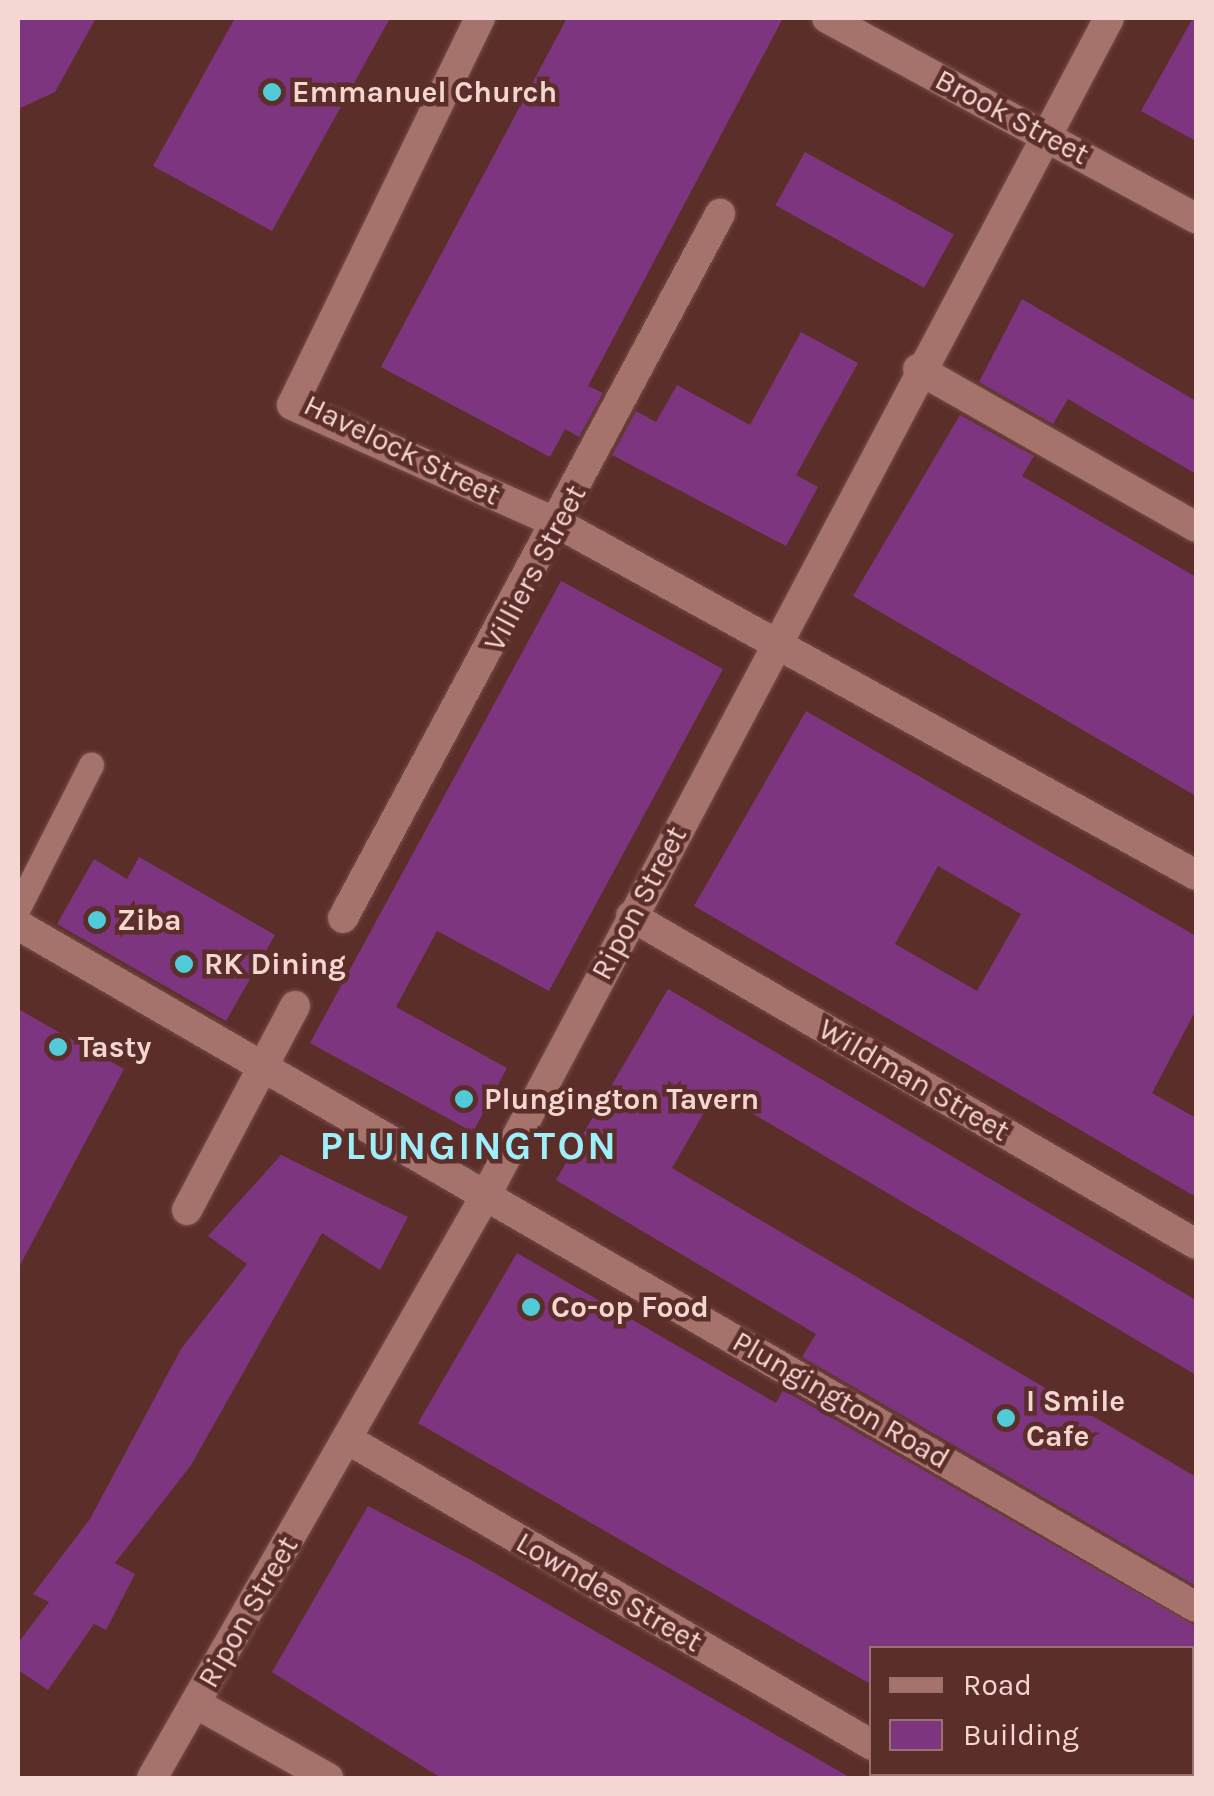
<!DOCTYPE html>
<style>
body{margin:0}
#map{position:relative;width:1214px;height:1796px;overflow:hidden;background:#5c2e2a;font-family:Karla,sans-serif}
div>[style]{position:absolute}
.building>*{inset:0;background:#7e3580;transform-origin:0 0}
.roads{filter:drop-shadow(0 0 2px #724b48) drop-shadow(0 0 2px #724b48)}
.lane>*{height:25px;margin:-12.5px;padding:0 12.5px;transform-origin:12.5px;border-radius:12.5px;background:#a6726c}
.street>*{height:30px;margin:-15px;padding:0 15px;transform-origin:15px;border-radius:15px;background:#a6726c}
.secondary>*{height:30px;margin:-15px;padding:0 15px;transform-origin:15px;border-radius:15px;background:#a6726c}
.dots>*{width:28px;height:28px;translate:-50% -50%;box-sizing:border-box;border:5px solid #5c2e2a;border-radius:50%}
span{translate:-50% -50%;white-space:nowrap;text-align:center;line-height:1.15;-webkit-text-stroke:9px #5c2e2a;paint-order:stroke}
.poi-label{font-size:30px;color:#f4d6d3;font-weight:700}
.left{translate:0 -50%;text-align:left}
.street-label{font-size:30px;color:#f4d6d3}
.district-label{font-size:40px;color:#9eeff9;font-weight:700;letter-spacing:2.5px}
.frame{position:absolute;inset:0;border:20px solid #f4d6d3;pointer-events:none}
.legend{position:absolute;left:869px;top:1646px;width:325px;height:130px;box-sizing:border-box;background:#5c2e2a;border:2px solid #99716e;margin:0;padding:12px 18px;list-style:none;font-size:30px;color:#f4d6d3}
.legend li{display:flex;align-items:center;gap:20px;height:50px}
.legend b{width:50px;border:2px solid #99716e}
</style>
<div id="map">
<div class="building">
<div style="clip-path:polygon(18px 18px,96px 18px,55px 92px,18px 109px)"></div>
<div style="clip-path:polygon(235px 18px,390px 18px,272px 231px,153px 166px)"></div>
<div style="clip-path:polygon(567px 18px,783px 18px,588px 386px,603px 393px,579px 437px,565px 429px,550px 457px,381px 367px)"></div>
<div style="clip-path:polygon(1193px 18px,1196px 18px,1196px 141px,1141px 111px)"></div>
<div style="left:805px;top:152px;width:170px;height:61px;rotate:29deg"></div>
<div style="clip-path:polygon(1022px 299px,1196px 401px,1196px 474px,1068px 399px,1053px 424px,979px 382px)"></div>
<div style="clip-path:polygon(801px 332px,858px 363px,796px 475px,818px 487px,786px 546px,612px 455px,636px 411px,656px 422px,677px 385px,750px 425px)"></div>
<div style="clip-path:polygon(960px 415px,1034px 456px,1022px 476px,1196px 577px,1196px 796px,853px 596px)"></div>
<div style="clip-path:polygon(561px 581px,723px 669px,549px 991px,437px 931px,396px 1007px,507px 1068px,473px 1132px,310px 1043px)"></div>
<div style="clip-path:polygon(evenodd,806px 711px,1196px 936px,1196px 1010px,1152px 1093px,1196px 1118px,1196px 1197px,694px 906px,806px 711px,938px 866px,1021px 914px,977px 991px,895px 944px,938px 866px)"></div>
<div style="clip-path:polygon(139px 857px,275px 935px,226px 1021px,57px 924px,94px 859px,127px 879px)"></div>
<div style="clip-path:polygon(668px 989px,1196px 1300px,1196px 1375px,716px 1092px,672px 1168px,1196px 1477px,1196px 1586px,802px 1357px,816px 1334px,556px 1180px)"></div>
<div style="clip-path:polygon(18px 1009px,124px 1069px,18px 1269px)"></div>
<div style="clip-path:polygon(281px 1155px,408px 1217px,380px 1270px,322px 1233px,191px 1465px,115px 1563px,135px 1574px,106px 1630px,94px 1624px,48px 1690px,18px 1670px,18px 1643px,49px 1602px,33px 1594px,90px 1519px,181px 1349px,247px 1264px,208px 1236px)"></div>
<div style="clip-path:polygon(517px 1253px,776px 1403px,783px 1390px,1196px 1626px,1196px 1648px,872px 1648px,872px 1685px,418px 1423px)"></div>
<div style="clip-path:polygon(368px 1506px,471px 1560px,851px 1778px,441px 1778px,272px 1672px)"></div>
</div>
<div class="roads">
<div class="lane">
<div style="left:18px;top:908px;width:161px;rotate:-63deg"></div>
</div>
<div class="street">
<div style="left:480px;top:18px;width:430px;rotate:115.9deg"></div>
<div style="left:292px;top:405px;width:292px;rotate:24deg"></div>
<div style="left:559px;top:524px;width:727px;rotate:28.86deg"></div>
<div style="left:918px;top:369px;width:320px;rotate:29.6deg"></div>
<div style="left:631px;top:916px;width:653px;rotate:30.14deg"></div>
<div style="left:343px;top:918px;width:799px;rotate:-61.83deg"></div>
<div style="left:187px;top:1210px;width:231px;rotate:-62.1deg"></div>
<div style="left:347px;top:1439px;width:608px;rotate:30.24deg"></div>
<div style="left:195px;top:1703px;width:153px;rotate:29.4deg"></div>
<div style="left:920px;top:1774px;width:10px;rotate:24deg"></div>
<div style="left:152px;top:1778px;width:674px;rotate:-60.2deg"></div>
<div style="left:487px;top:1193px;width:1329px;rotate:-62.1deg"></div>
</div>
<div class="secondary">
<div style="left:827px;top:18px;width:420px;rotate:28.5deg"></div>
<div style="left:18px;top:925px;width:1361px;rotate:30.07deg"></div>
</div>
</div>
<div class="dots">
<div style="left:272px;top:92px;background:#52cbd9"></div>
<div style="left:97px;top:920px;background:#52cbd9"></div>
<div style="left:184px;top:964px;background:#52cbd9"></div>
<div style="left:58px;top:1047px;background:#52cbd9"></div>
<div style="left:464px;top:1099px;background:#52cbd9"></div>
<div style="left:531px;top:1307px;background:#52cbd9"></div>
<div style="left:1006px;top:1418px;background:#52cbd9"></div>
</div>
<div class="poi-label">
<span class="left" style="left:292px;top:92px">Emmanuel Church</span>
<span class="left" style="left:117px;top:920px">Ziba</span>
<span class="left" style="left:204px;top:964px">RK Dining</span>
<span class="left" style="left:78px;top:1047px">Tasty</span>
<span class="left" style="left:484px;top:1099px">Plungington Tavern</span>
<span class="left" style="left:551px;top:1307px">Co-op Food</span>
<span class="left" style="left:1026px;top:1418px">I Smile<br>Cafe</span>
</div>
<div class="street-label">
<span style="left:1012px;top:117px;rotate:28deg">Brook Street</span>
<span style="left:402px;top:450px;rotate:26deg">Havelock Street</span>
<span style="left:535px;top:568px;rotate:-62deg">Villiers Street</span>
<span style="left:639px;top:903px;rotate:-62deg">Ripon Street</span>
<span style="left:914px;top:1080px;rotate:30deg">Wildman Street</span>
<span style="left:841px;top:1400px;rotate:30deg">Plungington Road</span>
<span style="left:609px;top:1592px;rotate:30deg">Lowndes Street</span>
<span style="left:248px;top:1612px;rotate:-60deg">Ripon Street</span>
</div>
<div class="district-label">
<span style="left:469px;top:1146px">PLUNGINGTON</span>
</div>
<div class="frame"></div>
<ul class="legend">
<li><b style="height:12px;background:#a6726c"></b>Road</li>
<li><b style="height:28px;background:#7e3580"></b>Building</li>
</ul>
</div>
